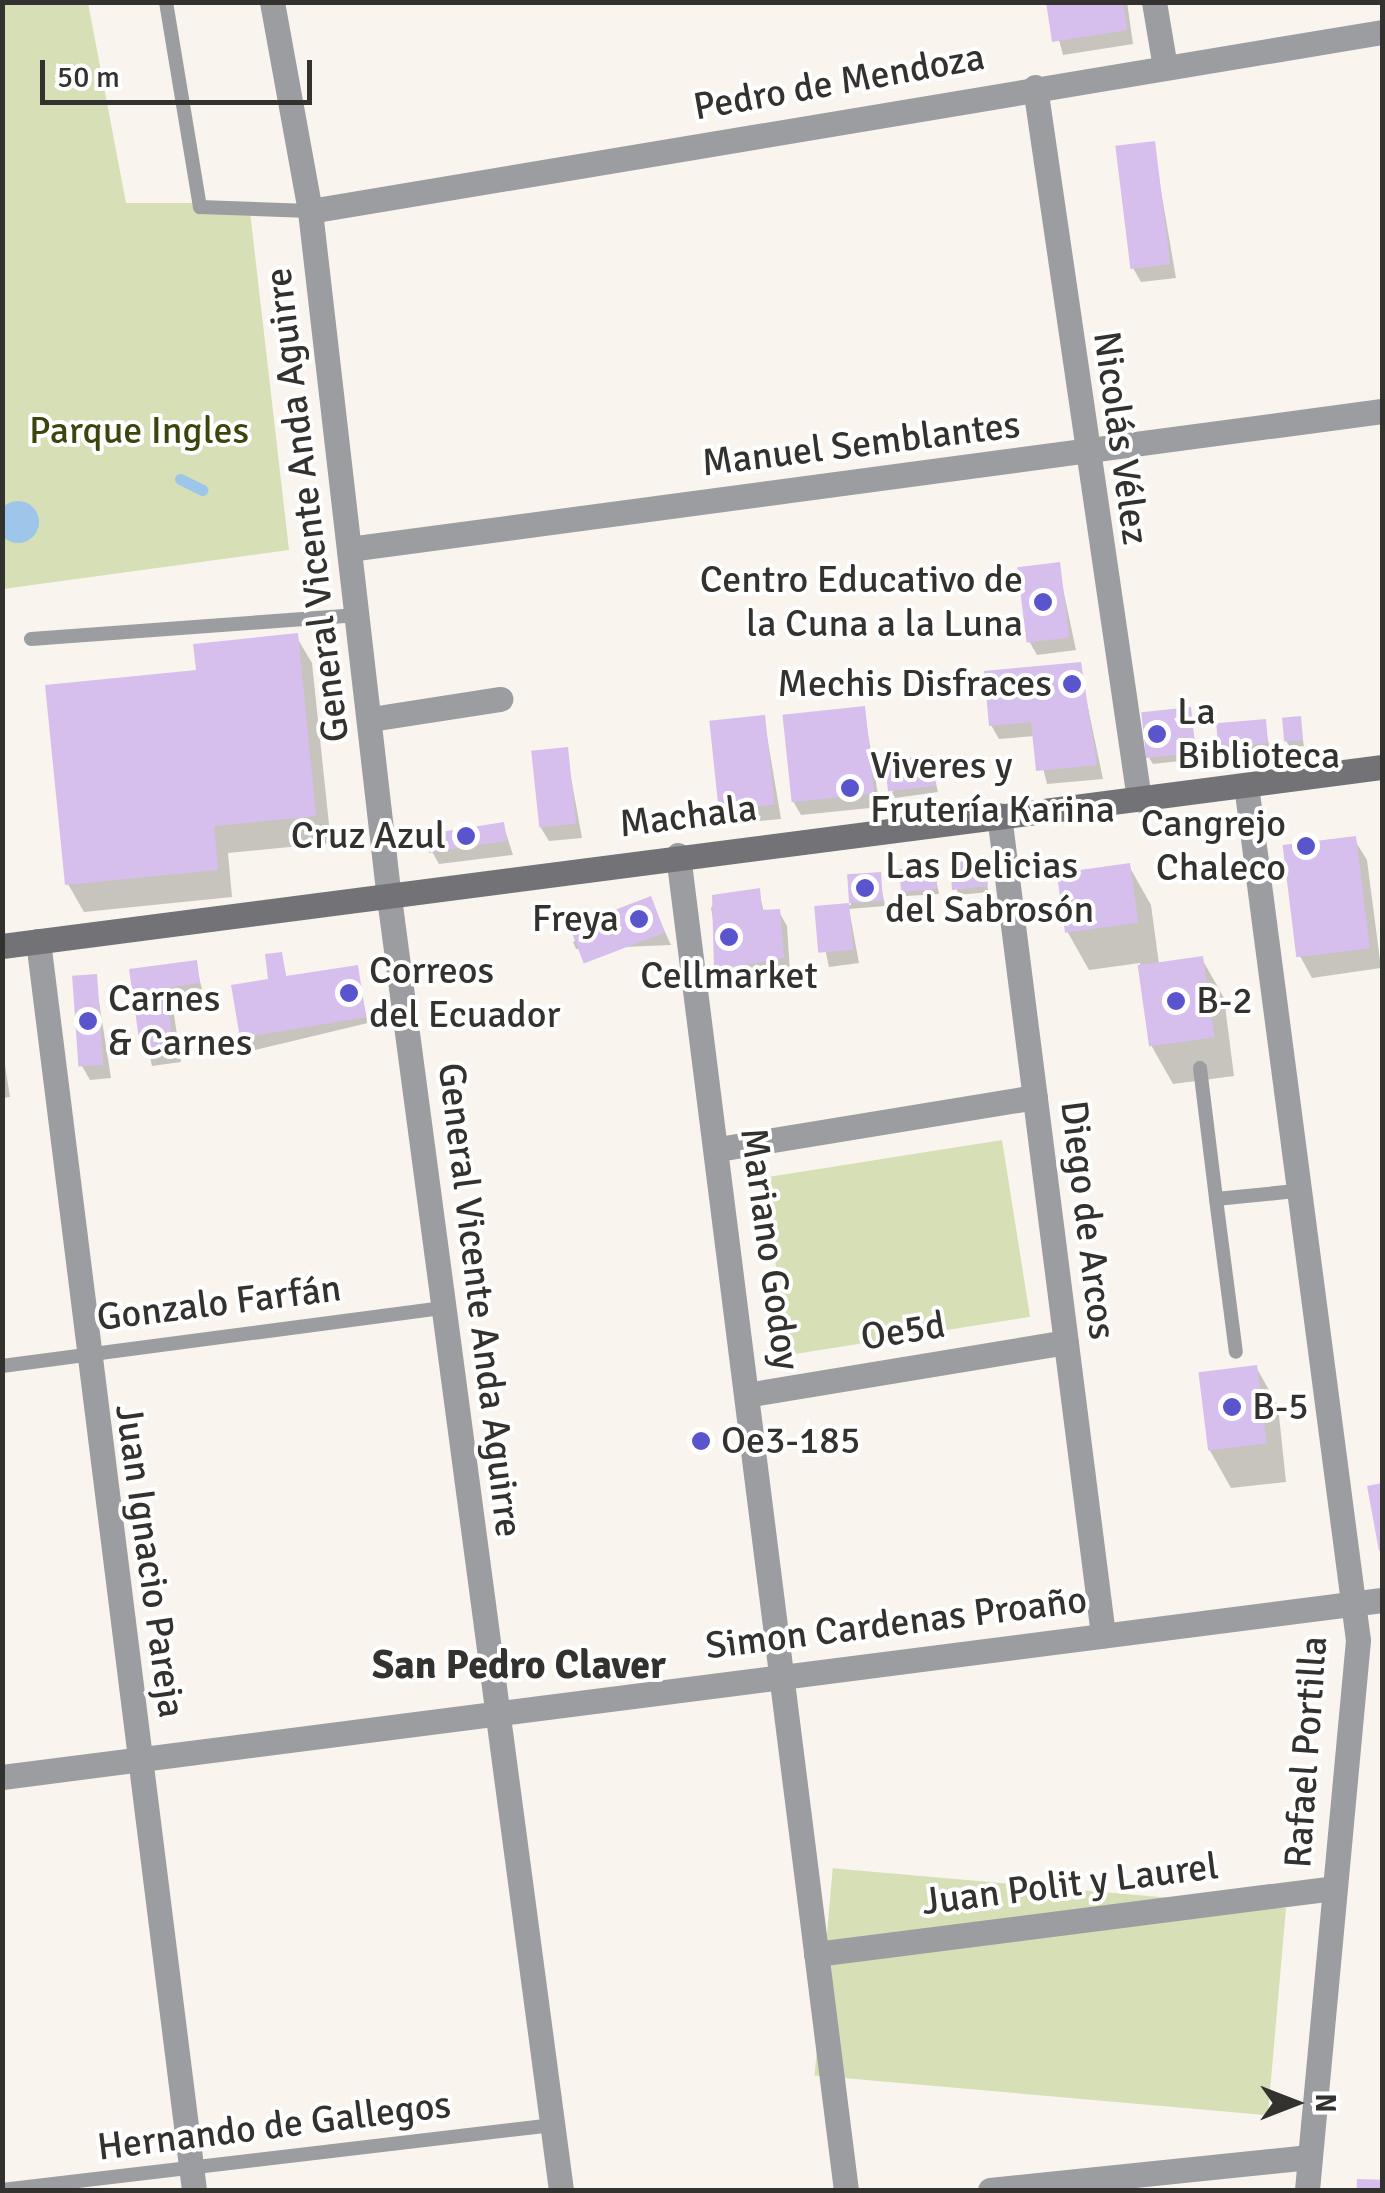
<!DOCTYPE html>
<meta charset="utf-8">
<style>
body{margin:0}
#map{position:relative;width:1385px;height:2193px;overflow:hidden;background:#f9f5ee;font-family:Signika,sans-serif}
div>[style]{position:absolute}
.green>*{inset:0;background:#d6dfb6;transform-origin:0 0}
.water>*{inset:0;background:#9ec6eb}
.round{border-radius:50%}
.shadow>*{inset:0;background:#0003}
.stream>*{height:11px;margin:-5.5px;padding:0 5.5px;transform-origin:5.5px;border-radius:5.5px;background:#9ec6eb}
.building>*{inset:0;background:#d7bfed;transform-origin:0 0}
.lane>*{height:14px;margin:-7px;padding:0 7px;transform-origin:7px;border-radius:7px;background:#9c9da0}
.street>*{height:25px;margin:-12.5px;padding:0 12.5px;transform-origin:12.5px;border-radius:12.5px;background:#9c9da0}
.secondary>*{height:25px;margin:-12.5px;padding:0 12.5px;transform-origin:12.5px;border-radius:12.5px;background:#727277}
.dots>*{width:28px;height:28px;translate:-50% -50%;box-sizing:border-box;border:5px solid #fff;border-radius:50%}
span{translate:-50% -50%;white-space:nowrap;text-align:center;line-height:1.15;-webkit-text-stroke:8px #fff;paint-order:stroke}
.street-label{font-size:38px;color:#33322f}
.park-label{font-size:38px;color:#3d450c}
.poi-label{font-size:38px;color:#33322f}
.right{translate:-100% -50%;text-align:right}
.left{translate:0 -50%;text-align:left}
.neighbourhood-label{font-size:40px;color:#33322f;font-weight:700}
.frame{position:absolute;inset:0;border:5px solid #33322f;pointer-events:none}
.north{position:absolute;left:1245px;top:2053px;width:100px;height:100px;-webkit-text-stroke:8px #fff;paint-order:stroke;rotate:90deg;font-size:28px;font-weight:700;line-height:40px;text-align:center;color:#33322f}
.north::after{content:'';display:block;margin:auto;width:35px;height:45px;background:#33322f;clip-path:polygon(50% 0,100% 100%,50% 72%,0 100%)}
.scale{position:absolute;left:40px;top:60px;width:272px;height:45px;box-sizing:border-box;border:5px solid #33322f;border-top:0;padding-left:12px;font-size:30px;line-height:35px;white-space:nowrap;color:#33322f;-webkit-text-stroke:8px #fff;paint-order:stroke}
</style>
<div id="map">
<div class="green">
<div style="clip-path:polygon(2px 3px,88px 3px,126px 203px,249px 203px,289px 550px,3px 589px)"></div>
<div style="left:1002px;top:1140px;width:179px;height:243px;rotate:81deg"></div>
<div style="left:1286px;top:1908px;width:208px;height:455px;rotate:95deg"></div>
</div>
<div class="water">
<div class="round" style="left:-3px;top:501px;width:42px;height:42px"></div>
</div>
<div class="shadow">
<div style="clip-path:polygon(1049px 2px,1127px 2px,1133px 44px,1063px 55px)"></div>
<div style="clip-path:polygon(1153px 144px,1176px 278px,1141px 282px,1133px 268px)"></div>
<div style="clip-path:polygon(1058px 565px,1076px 650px,1037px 655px,1029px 641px)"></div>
<div style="clip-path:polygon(296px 636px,312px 663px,331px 843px,228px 853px,232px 897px,84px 912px,68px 884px,198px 672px)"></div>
<div style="clip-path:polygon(1079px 665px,1103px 779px,1047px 784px,1035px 736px,999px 739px,991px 725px)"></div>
<div style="clip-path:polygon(864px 709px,880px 807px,801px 815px,793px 801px)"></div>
<div style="clip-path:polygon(1189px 709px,1198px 759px,1153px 764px,1149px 758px)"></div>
<div style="clip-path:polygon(764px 718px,781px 819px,728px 824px,720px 810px)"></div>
<div style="clip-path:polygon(1299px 718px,1304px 746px,1290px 747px,1286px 741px)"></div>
<div style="clip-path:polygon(1264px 722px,1270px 749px,1224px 754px,1220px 748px)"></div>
<div style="clip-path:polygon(566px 750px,582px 838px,549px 841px,541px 828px)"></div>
<div style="clip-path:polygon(930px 758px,938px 792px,895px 798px,892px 792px)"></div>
<div style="clip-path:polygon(503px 824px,513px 855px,439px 864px,431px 850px)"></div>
<div style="clip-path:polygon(1354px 839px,1367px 860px,1381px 968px,1312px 978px,1300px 956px)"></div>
<div style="clip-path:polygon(980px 864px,989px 892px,958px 895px,952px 865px)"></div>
<div style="clip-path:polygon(1129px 866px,1151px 905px,1159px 964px,1202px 959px,1224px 998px,1234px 1076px,1173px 1084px,1151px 1045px,1140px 963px,1089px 970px,1067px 931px)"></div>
<div style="clip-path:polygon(934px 869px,939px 894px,906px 896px,903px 890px)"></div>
<div style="clip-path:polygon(879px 875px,885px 906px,849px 909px,859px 963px,829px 967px,816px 908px,851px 905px,850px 877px)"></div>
<div style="clip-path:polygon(759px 891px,764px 913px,779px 912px,787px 926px,790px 972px,724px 983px,711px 908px,720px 894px)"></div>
<div style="clip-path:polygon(650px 899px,671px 945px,576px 949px,573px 942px)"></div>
<div style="clip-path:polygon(281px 954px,287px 979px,356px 967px,368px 1023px,251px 1051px,243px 1037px)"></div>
<div style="clip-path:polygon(195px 962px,202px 989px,171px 994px,181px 1062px,152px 1066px,131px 972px)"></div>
<div style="clip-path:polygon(95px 976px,111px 1078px,90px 1080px,82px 1066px)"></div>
<div style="clip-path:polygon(2px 1046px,10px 1097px,2px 1098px)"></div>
<div style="clip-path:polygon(1256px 1367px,1278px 1406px,1286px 1482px,1231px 1488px,1209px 1449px)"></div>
</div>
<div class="stream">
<div style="left:180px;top:479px;width:25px;rotate:26deg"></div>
</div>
<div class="building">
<div style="clip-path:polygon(1046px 2px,1123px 2px,1127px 30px,1052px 42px)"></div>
<div style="left:1155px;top:141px;width:124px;height:40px;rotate:83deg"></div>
<div style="left:1060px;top:562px;width:76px;height:43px;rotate:83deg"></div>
<div style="clip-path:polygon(298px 633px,316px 816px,214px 826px,218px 870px,65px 885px,45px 685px,196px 670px,193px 644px)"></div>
<div style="clip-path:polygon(1081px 662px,1097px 765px,1036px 771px,1031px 722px,989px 726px,984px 671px)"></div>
<div style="left:865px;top:706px;width:88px;height:83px;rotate:84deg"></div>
<div style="left:1191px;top:707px;width:46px;height:50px;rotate:84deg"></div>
<div style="left:765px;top:715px;width:90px;height:56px;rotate:84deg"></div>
<div style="left:1301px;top:716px;width:24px;height:19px;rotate:85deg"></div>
<div style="left:1266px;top:719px;width:24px;height:50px;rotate:85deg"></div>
<div style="left:568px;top:747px;width:77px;height:37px;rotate:84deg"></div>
<div style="left:932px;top:755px;width:31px;height:48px;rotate:83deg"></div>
<div style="left:504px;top:822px;width:19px;height:79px;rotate:81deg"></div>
<div style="left:1356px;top:836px;width:113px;height:74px;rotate:83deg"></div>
<div style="clip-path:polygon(974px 861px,986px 868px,988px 886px,952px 890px,950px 862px)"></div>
<div style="left:1130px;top:863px;width:60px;height:74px;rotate:82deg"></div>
<div style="left:935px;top:866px;width:23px;height:36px;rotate:85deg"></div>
<div style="left:881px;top:872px;width:29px;height:34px;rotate:86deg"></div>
<div style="clip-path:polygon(760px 888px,762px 910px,780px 909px,784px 958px,714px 970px,712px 895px)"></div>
<div style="left:651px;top:896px;width:39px;height:87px;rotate:69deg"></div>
<div style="left:849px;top:903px;width:47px;height:35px;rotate:85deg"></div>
<div style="clip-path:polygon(282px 952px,286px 976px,358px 965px,366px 1017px,240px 1038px,231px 985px,268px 979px,265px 954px)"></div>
<div style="left:1203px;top:956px;width:82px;height:66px;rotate:82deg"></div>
<div style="clip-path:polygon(197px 960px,200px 983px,165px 988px,174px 1048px,141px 1053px,129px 969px)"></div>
<div style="left:97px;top:974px;width:91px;height:25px;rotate:86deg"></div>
<div style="left:1257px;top:1365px;width:79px;height:59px;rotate:83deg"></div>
<div style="clip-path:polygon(1382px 1483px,1382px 1550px,1379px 1551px,1367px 1486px)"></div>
<div style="left:1357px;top:2179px;width:25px;height:11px;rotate:2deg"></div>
</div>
<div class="lane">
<div style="left:166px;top:2px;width:208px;rotate:80.6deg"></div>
<div style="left:200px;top:207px;width:110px;rotate:2.1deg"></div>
<div style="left:31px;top:639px;width:328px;rotate:-4.2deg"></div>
<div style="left:1200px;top:1068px;width:132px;rotate:83deg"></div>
<div style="left:1216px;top:1199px;width:80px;rotate:-5.7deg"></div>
<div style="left:1216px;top:1199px;width:154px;rotate:82.6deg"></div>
<div style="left:2px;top:1366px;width:445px;rotate:-7.5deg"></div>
<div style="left:2px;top:2190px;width:555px;rotate:-6.73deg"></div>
</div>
<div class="street">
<div style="left:272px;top:2px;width:212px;rotate:79.7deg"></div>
<div style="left:310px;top:211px;width:683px;rotate:83.45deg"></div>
<div style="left:388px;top:890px;width:1311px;rotate:82.42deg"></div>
<div style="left:1154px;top:2px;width:66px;rotate:80.4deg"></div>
<div style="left:1035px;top:87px;width:720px;rotate:81.69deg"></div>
<div style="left:310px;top:211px;width:1087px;rotate:-9.48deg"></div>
<div style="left:349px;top:549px;width:1042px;rotate:-7.61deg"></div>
<div style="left:371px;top:719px;width:131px;rotate:-8.8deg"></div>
<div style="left:1246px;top:785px;width:862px;rotate:82.54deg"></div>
<div style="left:1358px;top:1640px;width:552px;rotate:95.3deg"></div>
<div style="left:999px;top:815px;width:827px;rotate:82.77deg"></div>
<div style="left:678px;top:855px;width:1346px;rotate:82.83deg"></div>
<div style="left:38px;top:941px;width:1259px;rotate:82.88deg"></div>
<div style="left:718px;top:1149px;width:321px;rotate:-9.3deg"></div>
<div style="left:752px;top:1394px;width:318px;rotate:-9.4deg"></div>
<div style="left:2px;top:1777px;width:1391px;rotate:-7.31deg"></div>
<div style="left:816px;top:1954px;width:522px;rotate:-7.26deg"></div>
<div style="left:990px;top:2190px;width:321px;rotate:-5.9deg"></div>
</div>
<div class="secondary">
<div style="left:2px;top:946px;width:1392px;rotate:-7.39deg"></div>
</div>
<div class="dots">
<div style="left:1043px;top:602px;background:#5b55cd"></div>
<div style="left:1072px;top:684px;background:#5b55cd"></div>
<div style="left:1157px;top:734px;background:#5b55cd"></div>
<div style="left:850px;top:788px;background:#5b55cd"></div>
<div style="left:466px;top:836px;background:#5b55cd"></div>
<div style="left:1306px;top:846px;background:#5b55cd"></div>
<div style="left:865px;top:888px;background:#5b55cd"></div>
<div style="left:639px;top:919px;background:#5b55cd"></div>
<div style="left:729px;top:937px;background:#5b55cd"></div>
<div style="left:349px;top:993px;background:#5b55cd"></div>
<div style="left:1176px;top:1001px;background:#5b55cd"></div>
<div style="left:88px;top:1021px;background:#5b55cd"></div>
<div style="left:1232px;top:1407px;background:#5b55cd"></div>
<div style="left:701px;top:1441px;background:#5b55cd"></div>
</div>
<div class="street-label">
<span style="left:839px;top:82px;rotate:-10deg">Pedro de Mendoza</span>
<span style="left:1121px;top:438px;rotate:82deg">Nicolás Vélez</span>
<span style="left:861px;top:444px;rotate:-7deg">Manuel Semblantes</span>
<span style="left:307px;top:505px;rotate:-97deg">General Vicente Anda Aguirre</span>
<span style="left:688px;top:816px;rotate:-7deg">Machala</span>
<span style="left:1088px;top:1220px;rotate:83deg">Diego de Arcos</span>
<span style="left:770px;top:1249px;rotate:82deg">Mariano Godoy</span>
<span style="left:480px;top:1300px;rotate:83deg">General Vicente Anda Aguirre</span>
<span style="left:219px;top:1303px;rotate:-7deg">Gonzalo Farfán</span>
<span style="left:903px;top:1331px;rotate:-9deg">Oe5d</span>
<span style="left:150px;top:1561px;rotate:82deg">Juan Ignacio Pareja</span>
<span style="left:896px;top:1623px;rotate:-7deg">Simon Cardenas Proaño</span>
<span style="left:1306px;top:1752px;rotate:-86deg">Rafael Portilla</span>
<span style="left:1070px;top:1884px;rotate:-7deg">Juan Polit y Laurel</span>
<span style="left:274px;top:2126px;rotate:-7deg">Hernando de Gallegos</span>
</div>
<div class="park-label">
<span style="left:139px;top:431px">Parque Ingles</span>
</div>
<div class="poi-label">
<span class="right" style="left:1023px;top:602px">Centro Educativo de<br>la Cuna a la Luna</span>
<span class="right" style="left:1052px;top:684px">Mechis Disfraces</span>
<span class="left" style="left:1177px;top:734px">La<br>Biblioteca</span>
<span class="left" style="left:870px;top:788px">Viveres y<br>Frutería Karina</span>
<span class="right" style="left:1286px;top:846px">Cangrejo<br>Chaleco</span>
<span class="right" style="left:446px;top:836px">Cruz Azul</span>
<span class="left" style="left:885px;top:888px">Las Delicias<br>del Sabrosón</span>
<span class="right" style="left:619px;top:919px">Freya</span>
<span class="left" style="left:369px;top:993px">Correos<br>del Ecuador</span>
<span style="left:729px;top:976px">Cellmarket</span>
<span class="left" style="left:108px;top:1021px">Carnes<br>&amp; Carnes</span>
<span class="left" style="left:1196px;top:1001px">B-2</span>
<span class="left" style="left:1252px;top:1407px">B-5</span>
<span class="left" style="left:721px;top:1441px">Oe3-185</span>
</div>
<div class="neighbourhood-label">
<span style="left:519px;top:1665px">San Pedro Claver</span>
</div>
<div class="frame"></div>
<div class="north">N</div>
<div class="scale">50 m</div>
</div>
